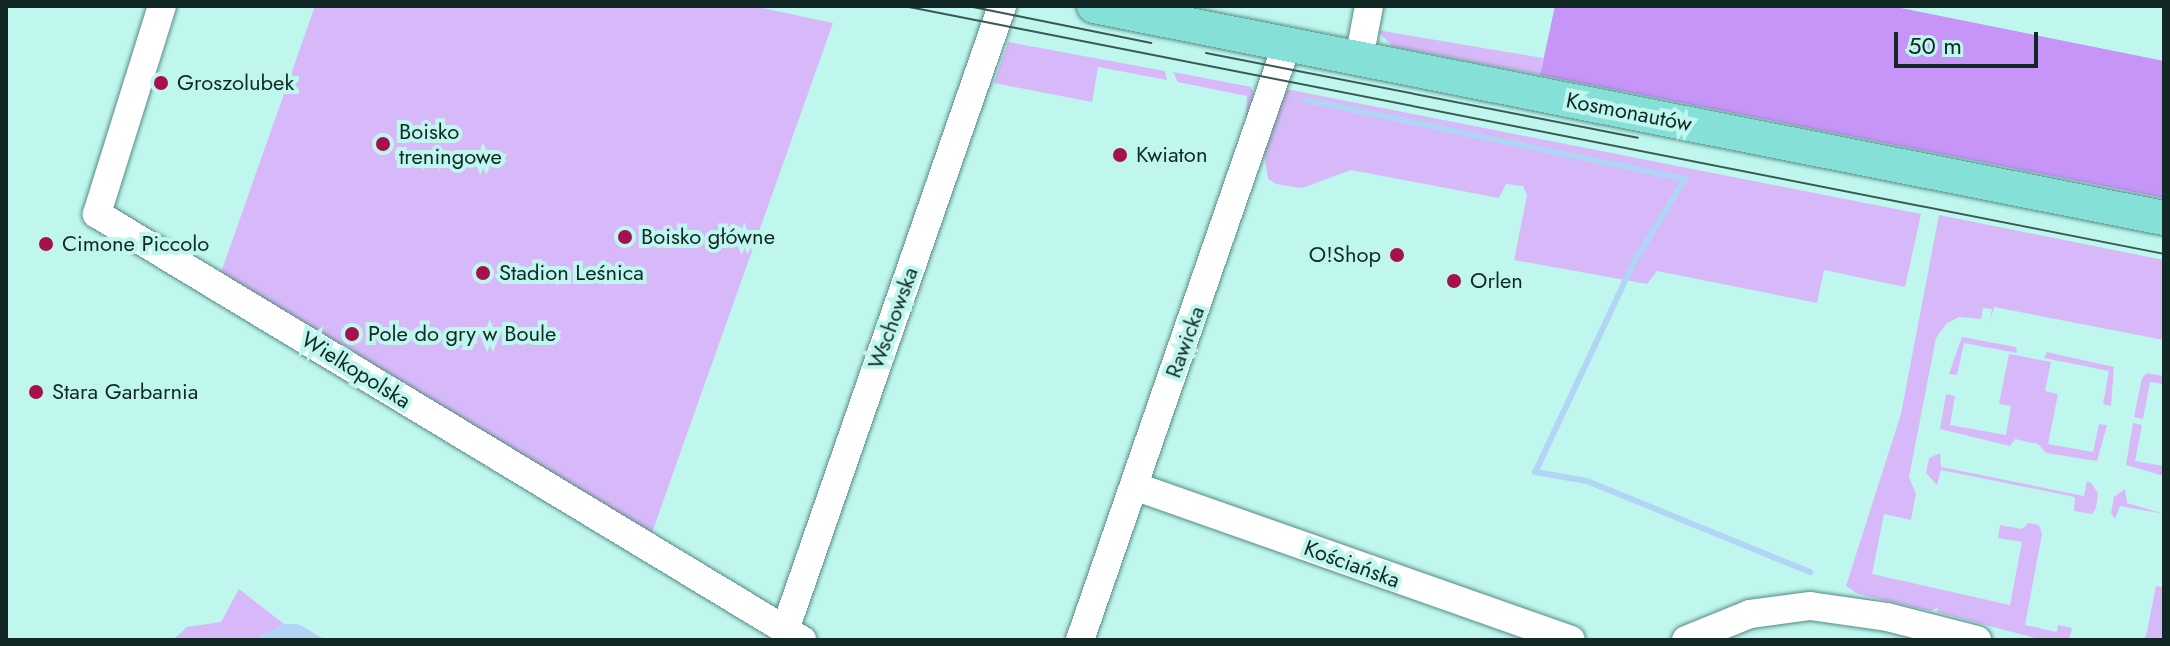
<!DOCTYPE html>
<meta charset="utf-8">
<style>
body{margin:0}
#map{position:relative;width:2170px;height:646px;overflow:hidden;background:#bff7ef;font-family:Jost,sans-serif}
div>[style]{position:absolute}
.green>*{inset:0;background:#d7b9f9}
.forest>*{inset:0;background:#c695f7}
.water>*{inset:0;background:#b2d5f5}
.stream>*{height:6px;margin:-3px;padding:0 3px;transform-origin:3px;border-radius:3px;background:#b2d5f5}
.roads{filter:drop-shadow(0 0 2px #568b84) drop-shadow(0 0 2px #568b84)}
.minor>*{height:28px;margin:-14px;padding:0 14px;transform-origin:14px;border-radius:14px;background:#fff}
.major>*{height:34px;margin:-17px;padding:0 17px;transform-origin:17px;border-radius:17px;background:#85e0d8}
.tram>*{height:2px;margin:-1px;padding:0 1px;transform-origin:1px;border-radius:1px;background:#3a5854}
.dots>*{width:22px;height:22px;translate:-50% -50%;box-sizing:border-box;border:4px solid #bff7ef;border-radius:50%}
span{translate:-50% -50%;white-space:nowrap;text-align:center;line-height:1.15;-webkit-text-stroke:8px #bff7ef;paint-order:stroke}
.poi-label{font-size:22px;color:#122825}
.left{translate:0 -50%;text-align:left}
.right{translate:-100% -50%;text-align:right}
.street-label{font-size:22px;color:#122825}
.frame{position:absolute;inset:0;border:8px solid #122825;pointer-events:none}
.scale{position:absolute;left:1894px;top:32px;width:144px;height:36px;box-sizing:border-box;border:4px solid #122825;border-top:0;padding-left:10px;font-size:24px;line-height:28px;white-space:nowrap;color:#122825;-webkit-text-stroke:6px #bff7ef;paint-order:stroke}
</style>
<div id="map">
<div class="green">
<div style="clip-path:polygon(315px 6px,753px 6px,833px 23px,650px 538px,219px 278px)"></div>
<div style="clip-path:polygon(1377px 30px,1543px 58px,1540px 75px,1392px 46px)"></div>
<div style="clip-path:polygon(1008px 42px,1165px 71px,1167px 80px,1098px 67px,1092px 102px,994px 83px)"></div>
<div style="clip-path:polygon(1173px 72px,1251px 87px,1254px 93px,1246px 120px,1247px 96px,1178px 82px)"></div>
<div style="clip-path:polygon(1286px 89px,1921px 214px,1905px 287px,1824px 270px,1817px 303px,1657px 271px,1647px 284px,1514px 260px,1527px 195px,1523px 186px,1506px 184px,1499px 198px,1351px 170px,1302px 188px,1276px 184px,1268px 179px,1264px 154px)"></div>
<div style="clip-path:polygon(1939px 215px,2164px 260px,2164px 340px,1994px 307px,1990px 322px,1992px 309px,1983px 308px,1981px 319px,1959px 317px,1947px 323px,1936px 338px,1909px 477px,1916px 494px,1911px 520px,1884px 514px,1872px 574px,2010px 605px,2022px 542px,1998px 538px,2000px 525px,2022px 529px,2028px 523px,2039px 525px,2042px 534px,2025px 625px,2057px 632px,2058px 625px,2072px 628px,2069px 640px,2042px 640px,1937px 612px,1938px 607px,1931px 611px,1858px 594px,1846px 586px,1901px 414px)"></div>
<div style="clip-path:polygon(1962px 337px,2016px 347px,2017px 353px,1964px 343px,1957px 375px,1949px 374px)"></div>
<div style="clip-path:polygon(2047px 352px,2114px 367px,2111px 406px,2103px 404px,2109px 371px,2044px 358px)"></div>
<div style="clip-path:polygon(2009px 354px,2051px 362px,2045px 391px,2058px 394px,2048px 444px,2093px 452px,2099px 424px,2107px 425px,2097px 461px,2046px 453px,2038px 444px,2015px 439px,2010px 446px,1940px 429px,1946px 394px,1955px 396px,1950px 425px,2006px 435px,2011px 406px,1999px 404px)"></div>
<div style="clip-path:polygon(2147px 373px,2164px 376px,2164px 384px,2150px 382px,2143px 419px,2134px 417px,2142px 378px)"></div>
<div style="clip-path:polygon(2133px 423px,2142px 425px,2135px 461px,2164px 466px,2164px 476px,2126px 465px)"></div>
<div style="clip-path:polygon(1940px 453px,1941px 467px,2084px 496px,2087px 481px,2091px 483px,2098px 493px,2096px 508px,2092px 514px,2074px 511px,2075px 497px,1941px 470px,1937px 485px,1926px 473px,1929px 458px)"></div>
<div style="clip-path:polygon(2125px 489px,2127px 503px,2164px 514px,2120px 506px,2115px 519px,2111px 513px,2114px 497px)"></div>
<div style="clip-path:polygon(2156px 586px,2164px 588px,2164px 640px,2141px 640px,2146px 636px)"></div>
<div style="clip-path:polygon(239px 589px,284px 624px,255px 640px,173px 640px,187px 627px,221px 622px)"></div>
</div>
<div class="forest">
<div style="clip-path:polygon(1555px 6px,1891px 6px,2164px 61px,2164px 198px,1540px 75px)"></div>
</div>
<div class="water">
<div style="clip-path:polygon(284px 624px,298px 624px,326px 640px,255px 640px)"></div>
</div>
<div class="stream">
<div style="left:1306px;top:100px;width:387px;rotate:11.8deg"></div>
<div style="left:1685px;top:179px;width:97px;rotate:121.6deg"></div>
<div style="left:1634px;top:262px;width:232px;rotate:115.2deg"></div>
<div style="left:1535px;top:472px;width:53px;rotate:9.8deg"></div>
<div style="left:1587px;top:481px;width:241px;rotate:22.2deg"></div>
</div>
<div class="roads">
<div class="minor">
<div style="left:162px;top:6px;width:218px;rotate:107.4deg"></div>
<div style="left:97px;top:214px;width:824px;rotate:31.14deg"></div>
<div style="left:1359px;top:59px;width:54px;rotate:-79.3deg"></div>
<div style="left:1134px;top:486px;width:463px;rotate:19.4deg"></div>
<div style="left:785px;top:630px;width:661px;rotate:-70.82deg"></div>
<div style="left:1080px;top:640px;width:631px;rotate:-70.85deg"></div>
<div style="left:1686px;top:640px;width:69px;rotate:-22.1deg"></div>
<div style="left:1750px;top:614px;width:61px;rotate:-7.6deg"></div>
<div style="left:1810px;top:606px;width:78px;rotate:8.1deg"></div>
<div style="left:1887px;top:617px;width:93px;rotate:14.3deg"></div>
</div>
<div class="major">
<div style="left:1094px;top:6px;width:1091px;rotate:11.21deg"></div>
</div>
</div>
<div class="tram">
<div style="left:904px;top:6px;width:1284px;rotate:11.13deg"></div>
<div style="left:968px;top:6px;width:187px;rotate:11.4deg"></div>
<div style="left:1206px;top:53px;width:440px;rotate:11.1deg"></div>
</div>
<div class="dots">
<div style="left:161px;top:83px;background:#a5114c"></div>
<div style="left:383px;top:144px;background:#a5114c"></div>
<div style="left:1120px;top:155px;background:#a5114c"></div>
<div style="left:625px;top:237px;background:#a5114c"></div>
<div style="left:46px;top:244px;background:#a5114c"></div>
<div style="left:1397px;top:255px;background:#a5114c"></div>
<div style="left:483px;top:273px;background:#a5114c"></div>
<div style="left:1454px;top:281px;background:#a5114c"></div>
<div style="left:352px;top:334px;background:#a5114c"></div>
<div style="left:36px;top:392px;background:#a5114c"></div>
</div>
<div class="poi-label">
<span class="left" style="left:177px;top:83px">Groszolubek</span>
<span class="left" style="left:399px;top:144px">Boisko<br>treningowe</span>
<span class="left" style="left:1136px;top:155px">Kwiaton</span>
<span class="left" style="left:641px;top:237px">Boisko główne</span>
<span class="left" style="left:62px;top:244px">Cimone Piccolo</span>
<span class="right" style="left:1381px;top:255px">O!Shop</span>
<span class="left" style="left:499px;top:273px">Stadion Leśnica</span>
<span class="left" style="left:1470px;top:281px">Orlen</span>
<span class="left" style="left:368px;top:334px">Pole do gry w Boule</span>
<span class="left" style="left:52px;top:392px">Stara Garbarnia</span>
</div>
<div class="street-label">
<span style="left:1629px;top:112px;rotate:11deg">Kosmonautów</span>
<span style="left:893px;top:318px;rotate:-70deg">Wschowska</span>
<span style="left:1185px;top:342px;rotate:-70deg">Rawicka</span>
<span style="left:356px;top:370px;rotate:32deg">Wielkopolska</span>
<span style="left:1352px;top:564px;rotate:20deg">Kościańska</span>
</div>
<div class="frame"></div>
<div class="scale">50 m</div>
</div>
